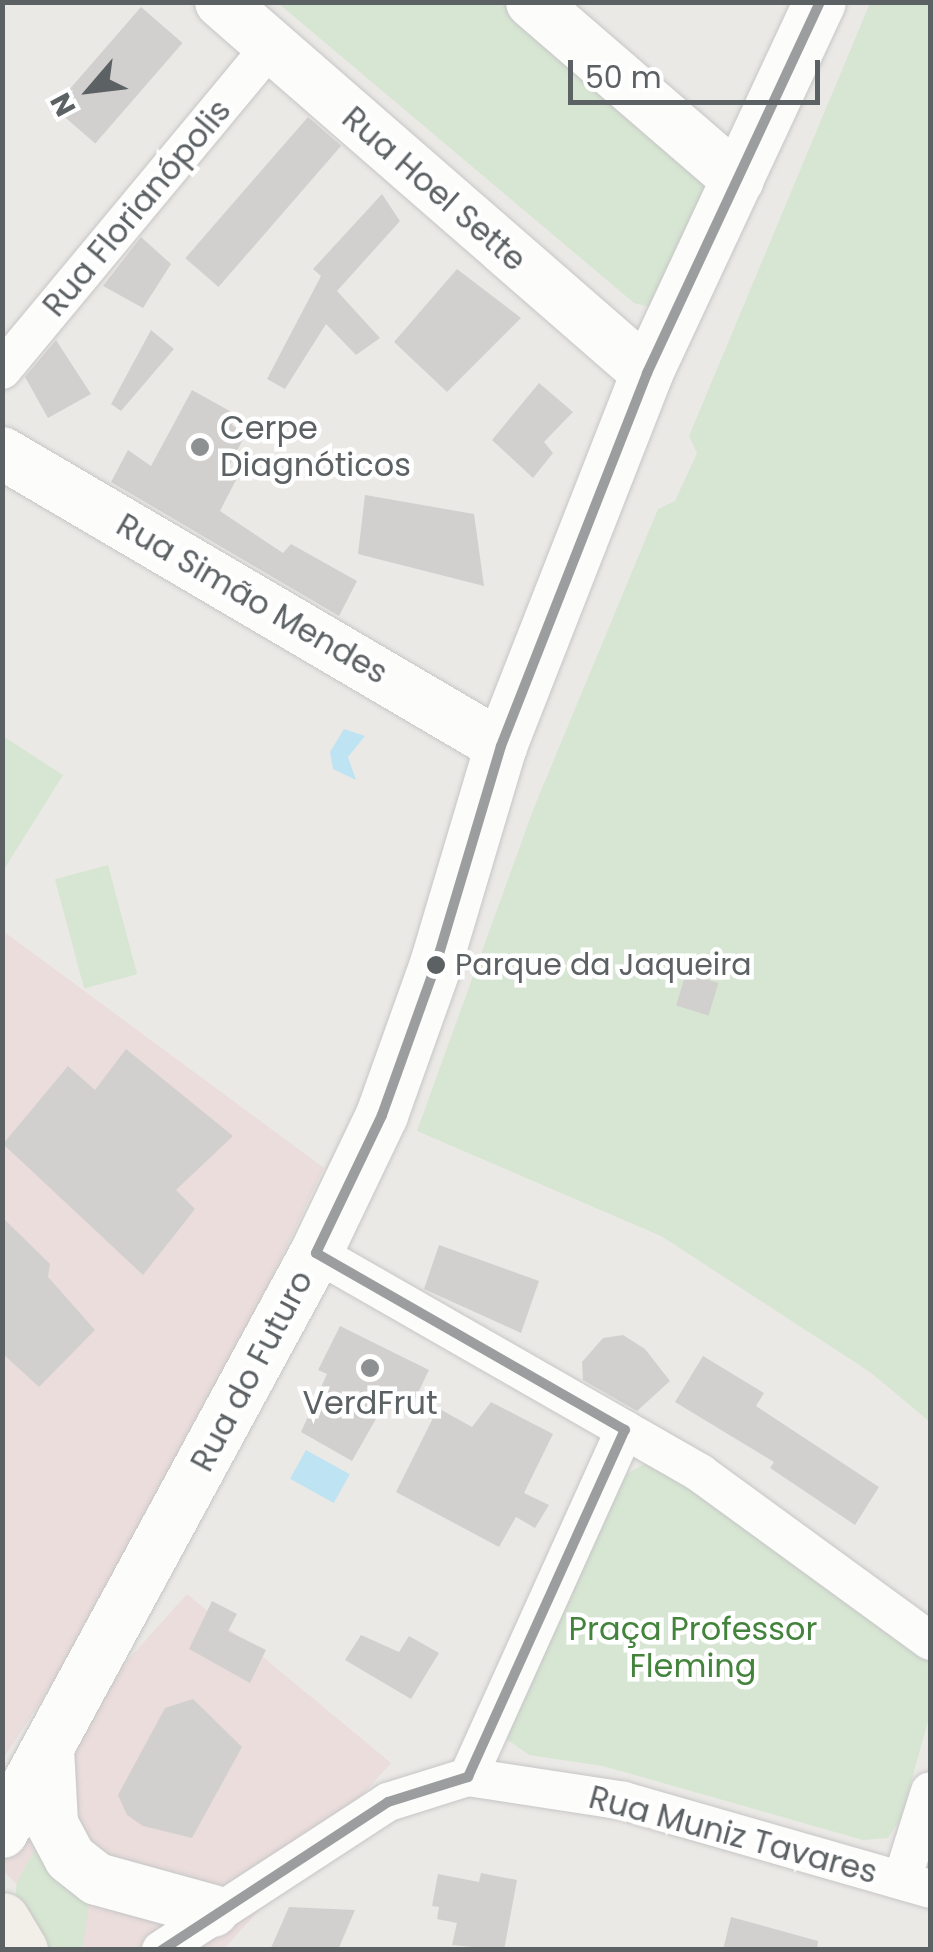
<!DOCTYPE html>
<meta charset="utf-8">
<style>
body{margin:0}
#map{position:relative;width:933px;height:1952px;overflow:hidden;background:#ebe9e6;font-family:Poppins,sans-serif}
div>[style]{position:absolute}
.medical>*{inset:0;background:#eadddc}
.green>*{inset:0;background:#d7e6d3;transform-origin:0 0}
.water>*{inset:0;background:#bee3f3;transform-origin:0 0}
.building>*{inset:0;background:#d2d0cf;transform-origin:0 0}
.roads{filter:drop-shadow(0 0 2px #c6c6c6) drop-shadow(0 0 2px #c6c6c6)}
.street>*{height:38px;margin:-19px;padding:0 19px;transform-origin:19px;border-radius:19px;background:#fcfcfb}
.secondary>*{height:52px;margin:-26px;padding:0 26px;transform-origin:26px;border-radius:26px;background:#fcfcfb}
.primary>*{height:55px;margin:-27.5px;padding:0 27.5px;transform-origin:27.5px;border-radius:27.5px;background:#f2eee8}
.bus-1>*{height:10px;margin:-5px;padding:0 5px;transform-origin:5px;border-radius:5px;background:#9b9d9f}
.dots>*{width:28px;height:28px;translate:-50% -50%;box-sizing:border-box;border:5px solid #fff;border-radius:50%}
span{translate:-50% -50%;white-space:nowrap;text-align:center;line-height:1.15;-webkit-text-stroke:9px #fff;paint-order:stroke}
.bus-label{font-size:30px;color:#5c6164}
.left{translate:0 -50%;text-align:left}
.street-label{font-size:32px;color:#5c6164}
.poi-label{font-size:32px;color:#5c6164}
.park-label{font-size:32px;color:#43833c}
.frame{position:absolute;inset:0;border:5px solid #5c6164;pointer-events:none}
.north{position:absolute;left:40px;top:40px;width:100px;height:100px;-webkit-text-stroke:8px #fff;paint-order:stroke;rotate:242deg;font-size:28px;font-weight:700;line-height:40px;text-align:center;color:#5c6164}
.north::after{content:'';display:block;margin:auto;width:35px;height:45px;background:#5c6164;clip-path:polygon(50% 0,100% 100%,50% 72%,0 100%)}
.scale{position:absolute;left:568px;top:60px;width:252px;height:45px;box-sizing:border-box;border:5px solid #5c6164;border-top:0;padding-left:12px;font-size:30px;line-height:35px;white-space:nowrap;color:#5c6164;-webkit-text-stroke:8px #fff;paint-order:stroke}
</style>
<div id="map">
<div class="medical">
<div style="clip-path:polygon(3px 931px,324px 1168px,148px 1538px,3px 1759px)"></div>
<div style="clip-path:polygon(187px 1594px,391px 1763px,224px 1949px,86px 1949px,3px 1871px,3px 1799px)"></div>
</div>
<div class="green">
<div style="clip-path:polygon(278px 3px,517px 3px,713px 176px,657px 309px,634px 303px)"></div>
<div style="clip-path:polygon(870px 3px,930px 3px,930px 1422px,870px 1372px,661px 1236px,417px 1131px,533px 810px,658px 509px,675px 501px,697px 453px,689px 436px)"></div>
<div style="clip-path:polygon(3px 736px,63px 775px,3px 871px)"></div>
<div style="left:108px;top:865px;width:113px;height:55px;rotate:75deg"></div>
<div style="clip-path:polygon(649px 1461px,930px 1658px,930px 1714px,901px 1818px,888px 1838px,863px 1840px,603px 1766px,529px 1755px,508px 1740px,505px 1734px,561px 1597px,627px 1474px)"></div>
<div style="clip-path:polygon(40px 1841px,90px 1899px,82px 1949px,43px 1949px,15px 1900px,17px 1881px)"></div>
</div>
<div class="water">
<div style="clip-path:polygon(344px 729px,365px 736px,348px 757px,356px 780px,333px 769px,330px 752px)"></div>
<div style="left:306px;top:1450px;width:50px;height:33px;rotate:29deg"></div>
</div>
<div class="building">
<div style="left:141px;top:7px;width:55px;height:133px;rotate:41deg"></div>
<div style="left:308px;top:117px;width:44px;height:187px;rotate:41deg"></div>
<div style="clip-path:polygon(382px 194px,400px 221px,337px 291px,380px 338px,356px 355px,326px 324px,285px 389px,267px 379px,321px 276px,313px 269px)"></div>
<div style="clip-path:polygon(141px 237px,171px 264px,143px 308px,103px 286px)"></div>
<div style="clip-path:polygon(457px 269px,521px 318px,447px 392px,394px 342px)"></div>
<div style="clip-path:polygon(151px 330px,174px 349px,121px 411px,111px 404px)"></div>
<div style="clip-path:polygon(56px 340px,91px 394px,48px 418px,25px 377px)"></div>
<div style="clip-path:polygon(539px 383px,573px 412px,544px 442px,553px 453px,533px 478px,492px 440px)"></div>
<div style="clip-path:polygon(192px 390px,237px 415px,232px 425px,246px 434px,226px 471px,237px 478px,220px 511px,283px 553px,291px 544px,357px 581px,339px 616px,111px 482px,128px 450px,151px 466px)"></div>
<div style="clip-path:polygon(365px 495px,474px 514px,484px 586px,358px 554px)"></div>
<div style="left:686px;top:973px;width:34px;height:34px;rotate:17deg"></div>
<div style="clip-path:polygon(126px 1049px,233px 1136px,176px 1190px,195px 1209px,143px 1275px,3px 1144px,68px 1066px,95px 1090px)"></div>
<div style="clip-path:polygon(2px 1217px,50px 1264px,48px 1277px,95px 1330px,39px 1387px,2px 1353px)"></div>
<div style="clip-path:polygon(439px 1245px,539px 1281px,521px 1333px,424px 1289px)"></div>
<div style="clip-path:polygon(340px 1326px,429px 1370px,408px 1414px,385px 1403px,352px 1461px,301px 1432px,327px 1374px,318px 1370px)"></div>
<div style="clip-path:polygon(623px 1335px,645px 1349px,670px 1381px,637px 1411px,583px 1380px,582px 1362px,603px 1338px)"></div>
<div style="clip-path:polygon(703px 1356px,764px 1393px,756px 1406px,879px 1487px,855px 1525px,770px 1468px,774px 1462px,675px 1402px)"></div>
<div style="clip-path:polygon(491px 1402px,553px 1434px,524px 1493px,549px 1505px,535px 1528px,516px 1517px,499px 1547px,396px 1492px,438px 1408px,472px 1427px)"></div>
<div style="clip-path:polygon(212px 1601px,237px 1614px,228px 1631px,266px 1650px,250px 1683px,189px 1649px)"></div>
<div style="clip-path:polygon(361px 1635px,399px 1652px,409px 1636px,439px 1653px,411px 1699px,345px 1660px)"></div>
<div style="clip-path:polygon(193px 1699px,242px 1747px,192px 1838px,143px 1826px,127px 1815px,118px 1795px,165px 1708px)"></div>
<div style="clip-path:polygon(481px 1873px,517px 1880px,504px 1950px,452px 1945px,457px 1923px,437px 1919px,439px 1907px,432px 1906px,438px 1874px,479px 1882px)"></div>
<div style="clip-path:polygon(289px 1907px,355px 1910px,338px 1950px,270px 1950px)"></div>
<div style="clip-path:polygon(731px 1917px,818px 1941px,817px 1950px,723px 1950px)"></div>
</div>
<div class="roads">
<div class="street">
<div style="left:2px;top:370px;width:421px;rotate:-50.3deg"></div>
<div style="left:316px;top:1253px;width:443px;rotate:29.8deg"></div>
<div style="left:700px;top:1473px;width:285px;rotate:36.1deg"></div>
<div style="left:468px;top:1777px;width:381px;rotate:-65.7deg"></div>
<div style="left:902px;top:1880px;width:93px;rotate:-72.5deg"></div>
<div style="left:161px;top:1950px;width:271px;rotate:-33.1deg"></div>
<div style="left:388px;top:1802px;width:84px;rotate:-17.4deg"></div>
<div style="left:468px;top:1777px;width:158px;rotate:8.7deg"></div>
<div style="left:624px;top:1801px;width:318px;rotate:16deg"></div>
</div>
<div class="secondary">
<div style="left:221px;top:2px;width:565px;rotate:41.05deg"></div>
<div style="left:532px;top:2px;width:272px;rotate:40.8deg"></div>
<div style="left:2px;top:453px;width:579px;rotate:30.42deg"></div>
<div style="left:48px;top:1749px;width:75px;rotate:86.9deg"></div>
<div style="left:52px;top:1824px;width:38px;rotate:62deg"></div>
<div style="left:70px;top:1858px;width:34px;rotate:38deg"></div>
<div style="left:97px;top:1879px;width:120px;rotate:15.4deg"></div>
<div style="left:2px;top:1832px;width:659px;rotate:-61.53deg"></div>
<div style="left:316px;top:1253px;width:153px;rotate:-64.4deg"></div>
<div style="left:382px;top:1115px;width:160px;rotate:-70.3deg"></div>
<div style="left:436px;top:964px;width:227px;rotate:-73.4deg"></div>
<div style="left:501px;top:746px;width:401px;rotate:-68.6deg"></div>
<div style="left:647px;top:373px;width:409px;rotate:-65deg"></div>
</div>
<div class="primary">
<div style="left:2px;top:1920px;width:35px;rotate:59deg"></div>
</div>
</div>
<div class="bus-1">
<div style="left:162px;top:1950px;width:270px;rotate:-33.2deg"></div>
<div style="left:388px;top:1802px;width:84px;rotate:-17.4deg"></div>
<div style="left:468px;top:1777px;width:381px;rotate:-65.7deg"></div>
<div style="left:625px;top:1430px;width:356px;rotate:-150.2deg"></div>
<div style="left:316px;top:1253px;width:153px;rotate:-64.4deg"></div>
<div style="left:382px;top:1115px;width:160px;rotate:-70.3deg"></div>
<div style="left:436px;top:964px;width:227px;rotate:-73.4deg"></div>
<div style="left:501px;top:746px;width:401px;rotate:-68.6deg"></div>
<div style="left:647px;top:373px;width:409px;rotate:-65deg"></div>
</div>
<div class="dots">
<div style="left:200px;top:447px;background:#8e9192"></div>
<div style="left:436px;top:965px;background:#5c6164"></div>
<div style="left:370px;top:1368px;background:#8e9192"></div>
</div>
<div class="bus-label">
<span class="left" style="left:455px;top:965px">Parque da Jaqueira</span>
</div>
<div class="street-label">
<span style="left:434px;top:189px;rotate:41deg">Rua Hoel Sette</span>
<span style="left:137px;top:208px;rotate:-50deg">Rua Florianópolis</span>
<span style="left:252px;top:599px;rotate:30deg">Rua Simão Mendes</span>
<span style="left:252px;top:1371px;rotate:-62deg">Rua do Futuro</span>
<span style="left:733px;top:1835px;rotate:15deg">Rua Muniz Tavares</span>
</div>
<div class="poi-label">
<span class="left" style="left:220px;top:447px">Cerpe<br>Diagnóticos</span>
<span style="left:370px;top:1403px">VerdFrut</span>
</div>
<div class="park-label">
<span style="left:693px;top:1648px">Praça Professor<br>Fleming</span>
</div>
<div class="frame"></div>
<div class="north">N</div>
<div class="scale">50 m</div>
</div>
